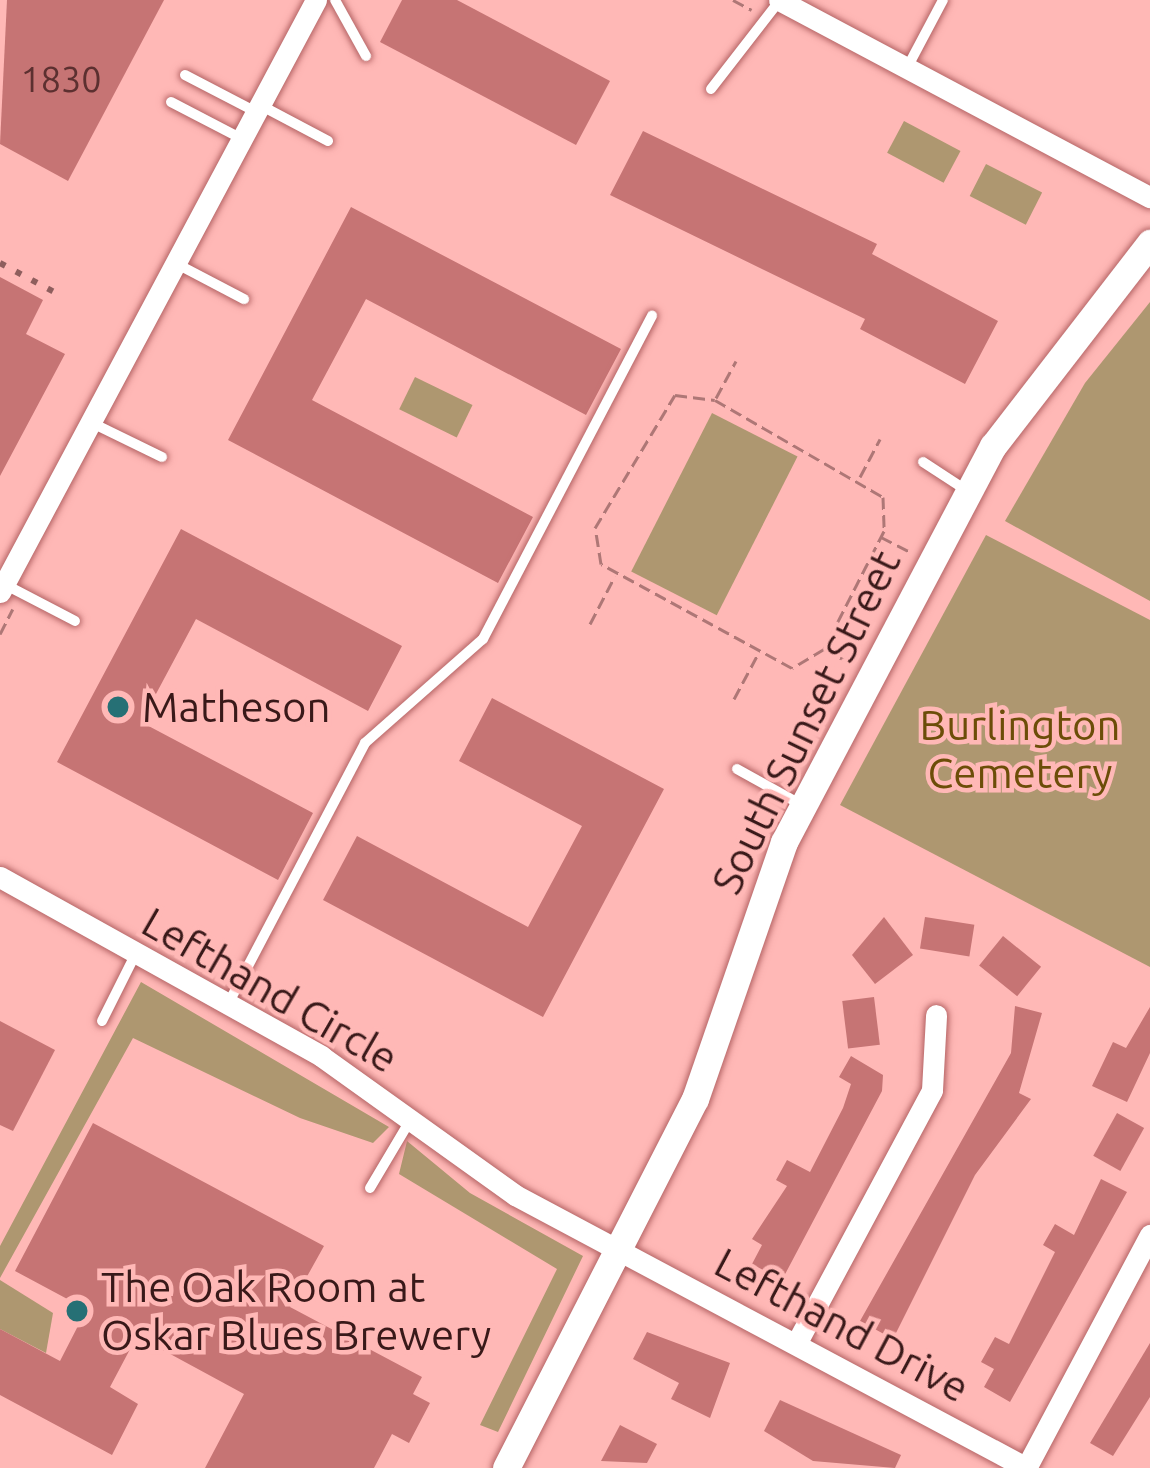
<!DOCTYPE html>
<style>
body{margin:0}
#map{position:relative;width:1150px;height:1468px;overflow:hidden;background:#ffb8b6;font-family:Ubuntu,sans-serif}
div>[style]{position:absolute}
.green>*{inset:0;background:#ae9770;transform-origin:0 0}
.building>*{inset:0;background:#c67474;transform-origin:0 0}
.path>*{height:3px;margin-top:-1.5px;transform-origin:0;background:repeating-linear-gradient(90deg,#ae7776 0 12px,transparent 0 18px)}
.roads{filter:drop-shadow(0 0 3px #b56465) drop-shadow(0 0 3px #b56465)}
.service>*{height:10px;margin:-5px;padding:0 5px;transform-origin:5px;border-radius:5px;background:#fff}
.minor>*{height:21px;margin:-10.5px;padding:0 10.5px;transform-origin:10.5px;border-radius:10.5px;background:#fff}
.tertiary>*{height:27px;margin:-13.5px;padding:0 13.5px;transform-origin:13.5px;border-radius:13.5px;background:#fff}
.rail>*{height:6px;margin-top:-3px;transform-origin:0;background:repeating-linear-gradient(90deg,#8f5e5d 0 6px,transparent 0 18px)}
.dots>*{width:33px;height:33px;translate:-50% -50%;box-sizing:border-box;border:6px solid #ffb8b6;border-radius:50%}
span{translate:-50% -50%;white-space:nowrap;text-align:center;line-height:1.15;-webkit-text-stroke:9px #ffb8b6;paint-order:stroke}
.number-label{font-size:36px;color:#5c3030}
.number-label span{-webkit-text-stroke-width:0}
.poi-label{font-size:42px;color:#391919}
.left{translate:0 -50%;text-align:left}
.street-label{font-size:42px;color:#391919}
.park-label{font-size:42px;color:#6c4d08}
</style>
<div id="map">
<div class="green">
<div style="left:904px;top:121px;width:64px;height:36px;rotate:28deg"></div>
<div style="left:986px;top:164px;width:63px;height:36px;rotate:27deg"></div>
<div style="clip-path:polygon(1150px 302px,1150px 601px,1005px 521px,1085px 383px)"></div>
<div style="left:415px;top:377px;width:64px;height:36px;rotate:26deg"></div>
<div style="left:712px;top:413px;width:96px;height:178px;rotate:27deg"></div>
<div style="clip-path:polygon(986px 535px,1150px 620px,1150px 967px,840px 805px)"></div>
<div style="clip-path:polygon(141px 982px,389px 1127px,373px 1143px,300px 1118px,133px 1038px,0 1278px,0 1246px)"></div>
<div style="clip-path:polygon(407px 1141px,470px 1193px,583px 1256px,498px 1432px,480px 1425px,557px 1269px,399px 1174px)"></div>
<div style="clip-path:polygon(0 1280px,53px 1313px,46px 1353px,0 1329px)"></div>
</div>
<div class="building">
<div style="clip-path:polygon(7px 0,164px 0,68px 181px,0 144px)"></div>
<div style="clip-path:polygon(402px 0,457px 0,610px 81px,576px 145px,380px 42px)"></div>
<div style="clip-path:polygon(643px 131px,877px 244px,872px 254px,998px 321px,965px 384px,860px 329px,865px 319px,610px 195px)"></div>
<div style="clip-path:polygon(351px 207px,621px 349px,586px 415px,366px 299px,312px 400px,533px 517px,498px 583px,228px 440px)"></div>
<div style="clip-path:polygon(0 277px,43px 300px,26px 334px,65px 354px,0 476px)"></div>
<div style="clip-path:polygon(181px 529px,402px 646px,368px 711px,196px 619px,141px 722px,313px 813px,278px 880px,57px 762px)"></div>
<div style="clip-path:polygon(492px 698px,664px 789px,543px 1017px,323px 900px,357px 836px,528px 927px,582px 826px,459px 761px)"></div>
<div style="clip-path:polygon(884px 917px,913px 955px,875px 984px,852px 955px)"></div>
<div style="left:925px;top:917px;width:50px;height:32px;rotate:9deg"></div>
<div style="left:1003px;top:936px;width:49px;height:38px;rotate:39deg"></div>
<div style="left:874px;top:997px;width:48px;height:32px;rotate:83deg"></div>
<div style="clip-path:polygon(1015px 1006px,1042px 1013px,1019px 1093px,1031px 1099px,975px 1175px,893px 1339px,860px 1321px,1011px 1053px)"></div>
<div style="clip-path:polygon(1150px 1007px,1150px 1053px,1127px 1102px,1092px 1086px,1113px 1042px,1126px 1048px)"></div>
<div style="clip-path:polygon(0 1021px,55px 1050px,13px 1131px,0 1125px)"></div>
<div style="clip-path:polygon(851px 1056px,883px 1075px,882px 1091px,782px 1280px,752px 1264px,762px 1245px,752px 1239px,787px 1186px,776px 1180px,787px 1160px,810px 1172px,843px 1108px,851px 1084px,839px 1077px)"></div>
<div style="left:1117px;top:1113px;width:31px;height:49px;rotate:29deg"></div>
<div style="clip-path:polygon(93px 1123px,324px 1246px,290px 1307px,422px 1377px,413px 1394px,430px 1403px,409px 1443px,392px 1434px,374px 1468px,205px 1468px,244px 1394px,137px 1336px,110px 1387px,138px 1404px,112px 1455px,0 1395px,0 1329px,60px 1361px,80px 1322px,64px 1314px,71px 1301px,15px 1271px)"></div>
<div style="clip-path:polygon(1101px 1179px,1127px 1192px,1010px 1402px,984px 1387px,994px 1369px,981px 1362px,995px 1337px,1009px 1344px,1055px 1252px,1043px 1245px,1055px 1224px,1074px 1235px)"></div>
<div style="clip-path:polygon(647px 1332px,730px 1363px,710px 1418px,671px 1399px,679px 1383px,633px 1359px)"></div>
<div style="clip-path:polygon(1150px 1343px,1150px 1397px,1113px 1456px,1090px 1443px)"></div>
<div style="clip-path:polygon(780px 1400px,901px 1455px,895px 1468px,813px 1461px,764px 1431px)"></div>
<div style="clip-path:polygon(620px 1425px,657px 1444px,647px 1463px,601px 1461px)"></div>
</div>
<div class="path">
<div style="left:733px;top:0;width:21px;rotate:28deg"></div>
<div style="left:716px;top:398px;width:42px;rotate:-61.6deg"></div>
<div style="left:860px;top:477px;width:43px;rotate:-62.2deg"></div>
<div style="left:881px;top:537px;width:31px;rotate:27deg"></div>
<div style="left:590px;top:624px;width:54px;rotate:-62.5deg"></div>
<div style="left:0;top:634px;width:28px;rotate:-63deg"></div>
<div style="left:824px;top:649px;width:37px;rotate:149deg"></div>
<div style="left:792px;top:668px;width:217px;rotate:-151.4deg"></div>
<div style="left:601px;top:564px;width:36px;rotate:-99deg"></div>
<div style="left:595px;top:528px;width:155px;rotate:-59deg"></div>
<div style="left:675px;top:395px;width:40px;rotate:7.1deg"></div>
<div style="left:715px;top:400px;width:194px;rotate:30deg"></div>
<div style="left:883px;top:497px;width:34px;rotate:88deg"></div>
<div style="left:884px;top:531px;width:132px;rotate:117deg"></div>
<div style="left:824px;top:649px;width:30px;rotate:28deg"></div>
<div style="left:734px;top:699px;width:51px;rotate:-61.9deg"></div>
</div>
<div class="roads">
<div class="service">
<div style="left:335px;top:0;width:64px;rotate:61deg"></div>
<div style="left:907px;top:68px;width:77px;rotate:-62.1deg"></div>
<div style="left:185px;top:75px;width:80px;rotate:27.5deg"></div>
<div style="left:711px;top:89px;width:113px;rotate:-52.2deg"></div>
<div style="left:171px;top:102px;width:80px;rotate:27.5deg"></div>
<div style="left:260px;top:105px;width:77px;rotate:27.9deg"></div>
<div style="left:175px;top:263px;width:78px;rotate:27.6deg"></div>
<div style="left:90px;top:422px;width:80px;rotate:25.9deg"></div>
<div style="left:923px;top:462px;width:51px;rotate:33.1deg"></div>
<div style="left:4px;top:584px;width:80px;rotate:27.5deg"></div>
<div style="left:737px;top:769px;width:74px;rotate:29deg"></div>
<div style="left:227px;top:1006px;width:297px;rotate:-62.3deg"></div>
<div style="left:365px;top:743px;width:157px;rotate:-41.4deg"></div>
<div style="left:483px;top:639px;width:365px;rotate:-62.4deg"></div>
<div style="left:102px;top:1021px;width:72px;rotate:-63.4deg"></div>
<div style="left:370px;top:1188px;width:80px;rotate:-59.3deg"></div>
</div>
<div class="minor">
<div style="left:779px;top:0;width:420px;rotate:28deg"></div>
<div style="left:0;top:592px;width:671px;rotate:-61.91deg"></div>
<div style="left:0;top:877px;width:368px;rotate:29.1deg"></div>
<div style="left:321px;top:1056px;width:239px;rotate:35.6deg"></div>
<div style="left:515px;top:1195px;width:580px;rotate:28.07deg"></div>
<div style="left:796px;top:1344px;width:288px;rotate:-61.8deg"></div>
<div style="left:932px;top:1090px;width:75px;rotate:-86.9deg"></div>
<div style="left:1026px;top:1468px;width:264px;rotate:-62deg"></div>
</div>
<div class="tertiary">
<div style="left:506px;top:1468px;width:415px;rotate:-62.9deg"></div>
<div style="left:695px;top:1099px;width:272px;rotate:-70.9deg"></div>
<div style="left:784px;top:842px;width:448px;rotate:-62.2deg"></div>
<div style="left:993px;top:446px;width:257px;rotate:-52.3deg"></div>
</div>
</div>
<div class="rail">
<div style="left:0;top:263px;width:68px;rotate:28.1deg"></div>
</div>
<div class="dots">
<div style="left:118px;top:707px;background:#267075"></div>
<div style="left:77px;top:1311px;background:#267075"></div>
</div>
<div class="number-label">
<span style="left:61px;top:79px">1830</span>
</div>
<div class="poi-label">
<span class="left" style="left:142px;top:707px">Matheson</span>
<span class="left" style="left:101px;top:1311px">The Oak Room at<br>Oskar Blues Brewery</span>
</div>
<div class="street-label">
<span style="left:806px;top:722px;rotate:-64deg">South Sunset Street</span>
<span style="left:270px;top:990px;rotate:30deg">Lefthand Circle</span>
<span style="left:842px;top:1325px;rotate:28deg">Lefthand Drive</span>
</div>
<div class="park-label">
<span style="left:1020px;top:749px">Burlington<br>Cemetery</span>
</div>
</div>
